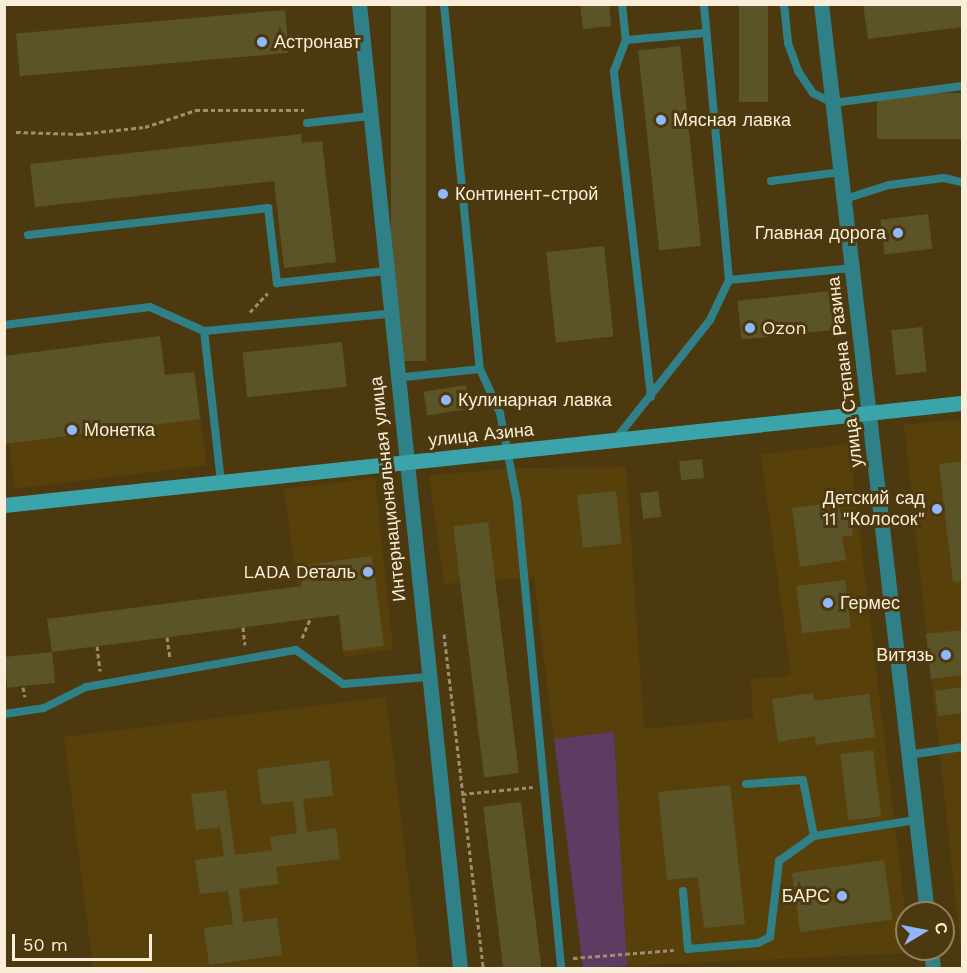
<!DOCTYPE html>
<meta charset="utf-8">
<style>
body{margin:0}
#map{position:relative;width:967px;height:973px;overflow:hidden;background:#4d390f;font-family:"Work Sans",sans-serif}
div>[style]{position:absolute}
.built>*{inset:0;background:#58400b;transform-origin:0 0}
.green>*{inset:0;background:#5d3b63}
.building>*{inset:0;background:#5b5428;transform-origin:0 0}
.path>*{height:3px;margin-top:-1.5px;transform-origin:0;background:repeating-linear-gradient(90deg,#9d8d6c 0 4.5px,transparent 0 7.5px)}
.lane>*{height:8px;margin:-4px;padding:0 4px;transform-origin:4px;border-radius:4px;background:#308187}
.street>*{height:15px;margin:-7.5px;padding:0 7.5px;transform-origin:7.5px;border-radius:7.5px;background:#308187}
.secondary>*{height:15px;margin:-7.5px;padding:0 7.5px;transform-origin:7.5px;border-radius:7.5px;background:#3ba3aa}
.dots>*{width:16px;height:16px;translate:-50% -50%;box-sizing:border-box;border:3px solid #4d390f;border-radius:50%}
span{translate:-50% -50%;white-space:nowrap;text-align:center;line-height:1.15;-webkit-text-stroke:6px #4d390f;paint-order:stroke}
.poi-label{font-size:18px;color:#faeed8}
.left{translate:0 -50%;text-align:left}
.right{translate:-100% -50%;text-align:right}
.street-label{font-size:18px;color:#faeed8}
.frame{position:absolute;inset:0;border:6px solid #faeed8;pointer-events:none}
.north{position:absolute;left:895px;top:901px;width:60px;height:60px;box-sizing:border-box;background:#4d390f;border:2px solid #92815f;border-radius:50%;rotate:80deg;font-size:16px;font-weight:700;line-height:24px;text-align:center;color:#faeed8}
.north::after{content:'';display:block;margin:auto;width:21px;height:27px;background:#91b8fd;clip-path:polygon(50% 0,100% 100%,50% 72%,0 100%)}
.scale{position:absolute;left:12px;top:934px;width:140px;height:27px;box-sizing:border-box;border:3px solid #faeed8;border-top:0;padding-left:8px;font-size:18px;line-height:21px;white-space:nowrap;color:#faeed8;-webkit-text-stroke:4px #4d390f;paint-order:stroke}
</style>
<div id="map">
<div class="built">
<div style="left:195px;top:373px;width:93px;height:193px;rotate:83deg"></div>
<div style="clip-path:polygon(962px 419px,962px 959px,904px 425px)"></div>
<div style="clip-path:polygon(849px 444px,910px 953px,627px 966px,614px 733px,554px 739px,534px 577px,444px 584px,429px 475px,519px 468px,626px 467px,644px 729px,753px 718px,751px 679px,791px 676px,761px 454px)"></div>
<div style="clip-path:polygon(375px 478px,393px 649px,344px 657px,335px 581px,297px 586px,284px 489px)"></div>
<div style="clip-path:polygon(386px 697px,419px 968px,93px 968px,64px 737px)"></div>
</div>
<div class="green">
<div style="clip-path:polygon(614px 732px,627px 966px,583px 968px,554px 739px)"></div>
</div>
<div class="building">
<div style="left:391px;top:4px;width:35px;height:357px"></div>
<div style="clip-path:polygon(580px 4px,609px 4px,611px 26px,583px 29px)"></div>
<div style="left:739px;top:4px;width:29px;height:98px"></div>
<div style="clip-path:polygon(863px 4px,962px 4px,962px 27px,868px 39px)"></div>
<div style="left:285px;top:10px;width:43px;height:270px;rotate:85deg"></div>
<div style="left:680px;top:46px;width:201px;height:42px;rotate:84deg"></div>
<div style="left:962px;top:93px;width:46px;height:85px;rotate:90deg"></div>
<div style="clip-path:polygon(301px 134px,302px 143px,322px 141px,336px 262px,284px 268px,274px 181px,35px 207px,30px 164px)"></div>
<div style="left:928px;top:214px;width:35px;height:48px;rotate:83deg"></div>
<div style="left:604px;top:246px;width:91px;height:58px;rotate:84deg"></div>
<div style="left:831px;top:291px;width:39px;height:94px;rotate:84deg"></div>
<div style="left:922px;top:327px;width:45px;height:31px;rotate:84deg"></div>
<div style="clip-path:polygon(160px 336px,165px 375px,194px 372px,200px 419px,4px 444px,4px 356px)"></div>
<div style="left:342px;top:342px;width:45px;height:100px;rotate:84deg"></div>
<div style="left:466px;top:385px;width:24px;height:43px;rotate:81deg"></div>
<div style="left:702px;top:459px;width:19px;height:23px;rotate:84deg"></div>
<div style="clip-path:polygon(962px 461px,962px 581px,953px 582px,939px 464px)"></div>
<div style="left:616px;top:491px;width:53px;height:39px;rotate:84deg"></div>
<div style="left:658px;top:491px;width:26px;height:18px;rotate:83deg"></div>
<div style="clip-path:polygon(838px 502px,840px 511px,850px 510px,853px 535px,842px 537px,846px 560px,800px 567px,792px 508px)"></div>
<div style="left:488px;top:522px;width:253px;height:35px;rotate:83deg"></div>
<div style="clip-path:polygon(372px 556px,384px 646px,343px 651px,339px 615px,52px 652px,47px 619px,302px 586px,299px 566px)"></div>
<div style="left:845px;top:580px;width:48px;height:49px;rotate:83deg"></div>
<div style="clip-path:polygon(962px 630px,962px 675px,931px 679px,926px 634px)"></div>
<div style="left:52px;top:652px;width:31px;height:48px;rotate:84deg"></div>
<div style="clip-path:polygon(962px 687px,962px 713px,938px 716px,935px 691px)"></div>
<div style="clip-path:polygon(813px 693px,814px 701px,869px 694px,875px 737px,816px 745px,815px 736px,778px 742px,772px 699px)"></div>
<div style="left:873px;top:750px;width:67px;height:33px;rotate:83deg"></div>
<div style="clip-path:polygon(329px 760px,333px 796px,303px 799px,307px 832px,336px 828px,340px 859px,276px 867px,279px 884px,239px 889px,243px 922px,277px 918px,282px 955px,209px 965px,204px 928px,233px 924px,228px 891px,200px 894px,195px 860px,224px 856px,220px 827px,196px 830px,191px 794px,226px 790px,235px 855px,272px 850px,270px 837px,297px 833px,293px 801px,262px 805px,257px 769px)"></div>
<div style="clip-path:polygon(730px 785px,745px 924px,704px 928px,698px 877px,667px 880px,658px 792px)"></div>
<div style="left:521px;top:802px;width:167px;height:38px;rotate:83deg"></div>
<div style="left:884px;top:860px;width:60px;height:93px;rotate:82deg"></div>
</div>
<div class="path">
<div style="left:16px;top:132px;width:63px;rotate:1.8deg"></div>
<div style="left:79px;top:134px;width:66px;rotate:-6.1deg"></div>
<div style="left:145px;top:127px;width:54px;rotate:-18.4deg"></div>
<div style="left:196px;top:110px;width:108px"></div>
<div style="left:250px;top:312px;width:26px;rotate:-47deg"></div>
<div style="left:243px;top:627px;width:18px;rotate:84deg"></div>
<div style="left:444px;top:634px;width:336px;rotate:83.3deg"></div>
<div style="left:167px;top:637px;width:21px;rotate:82deg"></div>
<div style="left:302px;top:638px;width:21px;rotate:-67deg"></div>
<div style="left:97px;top:646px;width:25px;rotate:83deg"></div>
<div style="left:23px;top:687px;width:10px;rotate:79deg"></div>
<div style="left:462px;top:794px;width:71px;rotate:-5.6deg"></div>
<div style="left:573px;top:958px;width:101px;rotate:-4.5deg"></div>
</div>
<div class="lane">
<div style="left:444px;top:4px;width:367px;rotate:84.4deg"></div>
<div style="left:480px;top:369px;width:48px;rotate:65.6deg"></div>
<div style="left:500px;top:413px;width:90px;rotate:79.1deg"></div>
<div style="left:517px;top:501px;width:469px;rotate:84.6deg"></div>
<div style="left:622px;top:4px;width:36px;rotate:84deg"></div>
<div style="left:784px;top:4px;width:39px;rotate:84deg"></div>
<div style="left:788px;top:43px;width:30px;rotate:70deg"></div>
<div style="left:798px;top:71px;width:27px;rotate:56deg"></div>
<div style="left:813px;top:93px;width:22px;rotate:27deg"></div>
<div style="left:833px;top:103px;width:130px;rotate:-7.5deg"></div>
<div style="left:307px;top:123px;width:63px;rotate:-6.3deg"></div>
<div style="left:771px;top:181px;width:71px;rotate:-7.3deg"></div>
<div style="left:845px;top:199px;width:46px;rotate:-17.7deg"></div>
<div style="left:889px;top:185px;width:55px;rotate:-7.3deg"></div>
<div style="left:944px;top:178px;width:18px;rotate:13deg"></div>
<div style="left:28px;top:235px;width:242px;rotate:-6.4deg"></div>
<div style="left:268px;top:208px;width:76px;rotate:83.2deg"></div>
<div style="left:277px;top:283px;width:109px;rotate:-6.3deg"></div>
<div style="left:729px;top:280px;width:125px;rotate:-5.5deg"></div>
<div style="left:4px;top:325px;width:147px;rotate:-7deg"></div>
<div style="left:150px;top:307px;width:59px;rotate:24deg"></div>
<div style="left:395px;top:378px;width:85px;rotate:-6deg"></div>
<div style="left:651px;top:397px;width:328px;rotate:-96.5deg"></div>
<div style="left:614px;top:71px;width:33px;rotate:-69deg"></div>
<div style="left:626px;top:40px;width:79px;rotate:-5.1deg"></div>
<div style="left:615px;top:440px;width:153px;rotate:-51.6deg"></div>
<div style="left:710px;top:320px;width:44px;rotate:-64.6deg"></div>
<div style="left:729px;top:280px;width:277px;rotate:-95.2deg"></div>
<div style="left:221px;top:482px;width:152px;rotate:-96.4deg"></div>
<div style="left:204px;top:331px;width:186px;rotate:-5.3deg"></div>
<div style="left:4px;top:714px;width:40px;rotate:-8.5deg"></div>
<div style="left:44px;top:708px;width:47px;rotate:-26.6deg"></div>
<div style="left:86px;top:687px;width:213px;rotate:-10deg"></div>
<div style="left:296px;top:650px;width:58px;rotate:35.9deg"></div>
<div style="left:343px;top:684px;width:85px;rotate:-4.7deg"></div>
<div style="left:909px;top:755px;width:54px;rotate:-8.6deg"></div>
<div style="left:746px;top:784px;width:57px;rotate:-4deg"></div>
<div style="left:803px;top:780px;width:57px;rotate:78.9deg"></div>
<div style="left:814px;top:836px;width:103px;rotate:-8.9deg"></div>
<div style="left:683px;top:891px;width:58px;rotate:85.1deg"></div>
<div style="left:688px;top:949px;width:70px;rotate:-4.9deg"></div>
<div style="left:758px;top:943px;width:13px;rotate:-27deg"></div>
<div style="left:770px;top:937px;width:77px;rotate:-83.2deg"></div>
<div style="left:779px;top:861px;width:43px;rotate:-35.5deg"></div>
</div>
<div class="street">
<div style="left:359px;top:4px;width:969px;rotate:84.02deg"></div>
<div style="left:821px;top:4px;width:915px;rotate:83.35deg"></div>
<div style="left:931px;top:949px;width:19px;rotate:84deg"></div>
</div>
<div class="secondary">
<div style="left:4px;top:505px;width:963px;rotate:-6.08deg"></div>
</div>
<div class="dots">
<div style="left:262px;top:42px;background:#91b8fd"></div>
<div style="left:661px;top:120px;background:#91b8fd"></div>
<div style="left:443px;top:194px;background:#91b8fd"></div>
<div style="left:898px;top:233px;background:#91b8fd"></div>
<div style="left:750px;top:328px;background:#91b8fd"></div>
<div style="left:446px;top:400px;background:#91b8fd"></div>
<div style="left:72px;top:430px;background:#91b8fd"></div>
<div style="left:937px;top:509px;background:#91b8fd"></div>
<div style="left:368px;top:572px;background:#91b8fd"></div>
<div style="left:828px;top:603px;background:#91b8fd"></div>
<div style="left:946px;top:655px;background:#91b8fd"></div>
<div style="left:842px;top:896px;background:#91b8fd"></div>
</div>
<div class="poi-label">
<span class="left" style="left:274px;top:42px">Астронавт</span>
<span class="left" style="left:673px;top:120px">Мясная лавка</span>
<span class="left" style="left:455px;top:194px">Континент-строй</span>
<span class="right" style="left:886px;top:233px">Главная дорога</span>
<span class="left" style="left:762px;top:328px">Ozon</span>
<span class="left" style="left:458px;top:400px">Кулинарная лавка</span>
<span class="left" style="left:84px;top:430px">Монетка</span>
<span class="right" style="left:925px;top:509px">Детский сад<br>11 "Колосок"</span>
<span class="right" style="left:356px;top:572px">LADA Dеталь</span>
<span class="left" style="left:840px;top:603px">Гермес</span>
<span class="right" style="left:934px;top:655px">Витязь</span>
<span class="right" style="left:830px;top:896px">БАРС</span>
</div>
<div class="street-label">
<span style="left:845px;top:372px;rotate:-97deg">улица Степана Разина</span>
<span style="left:481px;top:435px;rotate:-6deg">улица Азина</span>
<span style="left:388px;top:489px;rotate:-96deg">Интернациональная улица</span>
</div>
<div class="frame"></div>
<div class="north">С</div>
<div class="scale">50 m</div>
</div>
